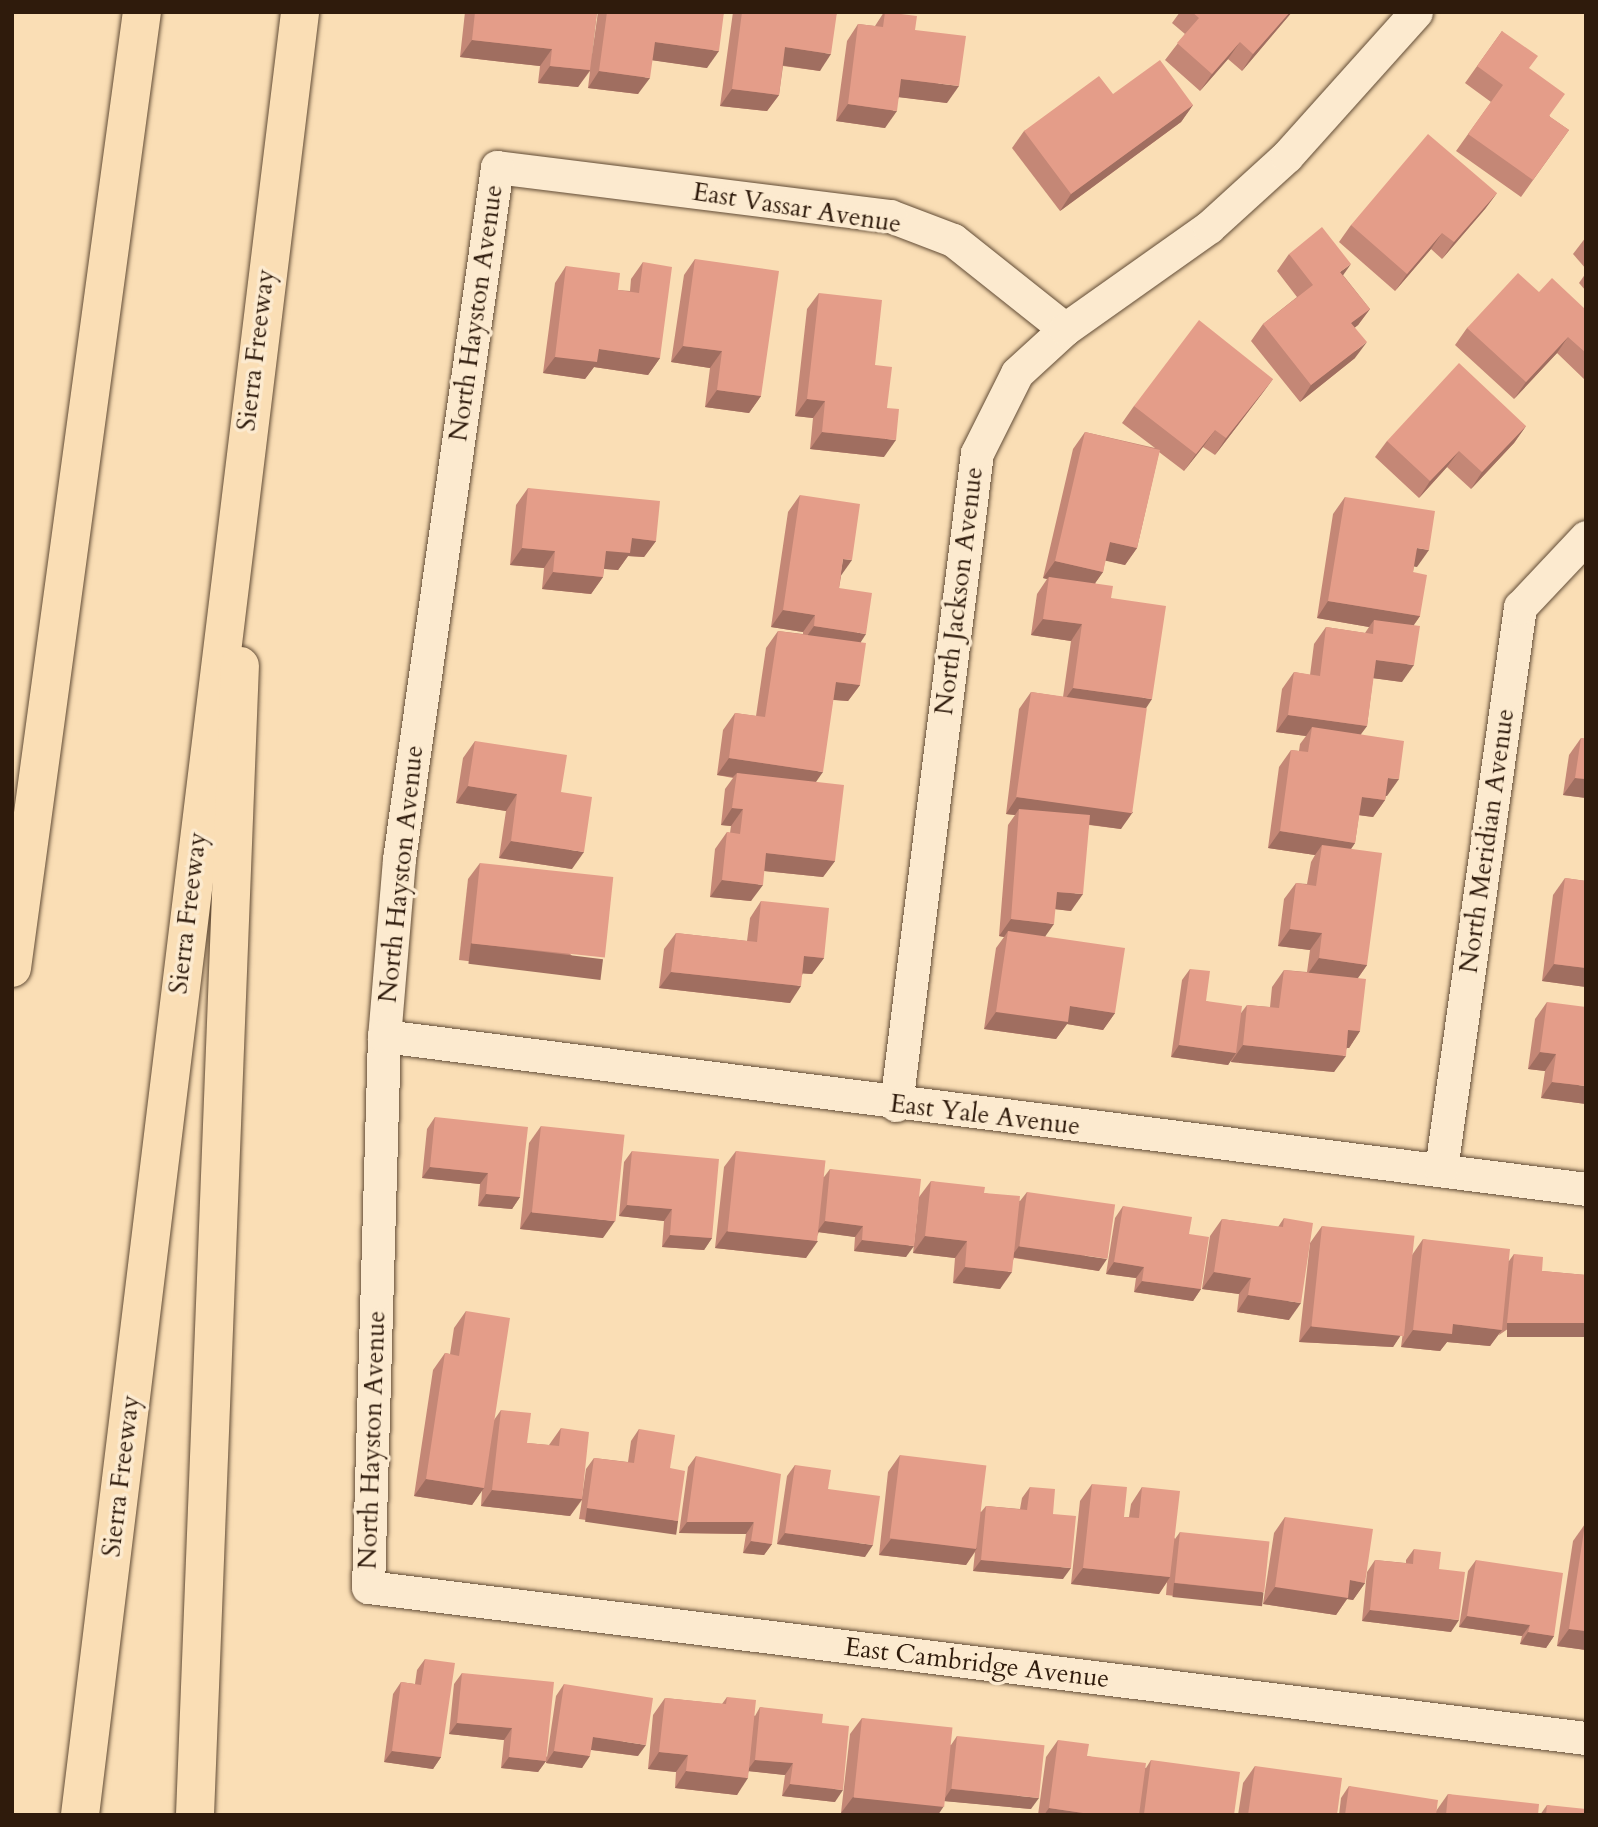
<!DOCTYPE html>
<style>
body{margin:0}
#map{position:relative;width:1598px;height:1827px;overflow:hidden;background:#fadeb5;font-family:Cardo,serif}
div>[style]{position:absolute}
.roads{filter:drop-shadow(0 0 2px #624c36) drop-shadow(0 0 2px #624c36)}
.minor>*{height:33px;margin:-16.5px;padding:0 16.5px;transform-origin:16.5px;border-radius:16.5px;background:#fceacf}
.motorway>*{height:38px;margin:-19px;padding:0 19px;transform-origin:19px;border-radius:19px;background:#fadeb5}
.wall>*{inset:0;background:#c48776}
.shaded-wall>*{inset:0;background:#a06e60;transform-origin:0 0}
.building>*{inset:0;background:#e49d89;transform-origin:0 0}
span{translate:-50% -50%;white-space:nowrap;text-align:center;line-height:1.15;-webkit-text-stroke:7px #fceacf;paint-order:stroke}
.street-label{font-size:26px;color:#2f1b0c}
.frame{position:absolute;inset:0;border:14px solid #2f1b0c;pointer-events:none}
</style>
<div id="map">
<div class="roads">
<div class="minor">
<div style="left:1065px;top:329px;width:143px;rotate:-141.5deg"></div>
<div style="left:953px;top:240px;width:67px;rotate:-159.1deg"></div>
<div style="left:890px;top:216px;width:396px;rotate:-172.9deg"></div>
<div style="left:497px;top:167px;width:699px;rotate:98.06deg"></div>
<div style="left:399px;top:859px;width:178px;rotate:94.8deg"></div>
<div style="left:384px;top:1036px;width:551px;rotate:91.66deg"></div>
<div style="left:368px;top:1587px;width:1227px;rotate:7.07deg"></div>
<div style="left:384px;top:1036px;width:1212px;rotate:7.25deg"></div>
<div style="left:896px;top:1105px;width:657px;rotate:-82.92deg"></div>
<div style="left:977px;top:453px;width:89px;rotate:-63.4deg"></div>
<div style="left:1017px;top:373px;width:65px;rotate:-42.5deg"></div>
<div style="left:1065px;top:329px;width:176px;rotate:-35.3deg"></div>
<div style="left:1209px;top:227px;width:105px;rotate:-42.3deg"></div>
<div style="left:1287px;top:156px;width:193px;rotate:-48.1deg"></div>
<div style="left:1441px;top:1169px;width:568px;rotate:-82deg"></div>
<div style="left:1520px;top:607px;width:96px;rotate:-46.7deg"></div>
</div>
<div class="motorway">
<div style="left:12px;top:968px;width:965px;rotate:-82.26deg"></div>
<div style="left:80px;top:1815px;width:1816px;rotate:-83.04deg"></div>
<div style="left:195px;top:1815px;width:1150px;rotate:-87.76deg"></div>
</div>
</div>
<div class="wall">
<div style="clip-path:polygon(465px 12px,597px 12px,591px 61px,598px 12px,724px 12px,707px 68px,652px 60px,638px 94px,588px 88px,590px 71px,578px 87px,538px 83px,540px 66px,460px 57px)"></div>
<div style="clip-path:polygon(733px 12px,837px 12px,820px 71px,783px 66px,779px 95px,767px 111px,720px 106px)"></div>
<div style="clip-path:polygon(884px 12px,892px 12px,915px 30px,947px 103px,899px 97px,885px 128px,836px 121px,847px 41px,858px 24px,875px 26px)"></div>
<div style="clip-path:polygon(1180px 12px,1292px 12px,1242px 71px,1228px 59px,1200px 91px,1165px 60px,1185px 34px,1172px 23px)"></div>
<div style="clip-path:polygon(1502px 31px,1529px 69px,1550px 117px,1569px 130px,1521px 197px,1456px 151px,1491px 102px,1465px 83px)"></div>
<div style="clip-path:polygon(1113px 94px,1193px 105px,1181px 122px,1060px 211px,1012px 148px,1024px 131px)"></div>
<div style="clip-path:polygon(1497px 193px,1485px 209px,1442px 259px,1431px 249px,1395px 291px,1339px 242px,1351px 225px)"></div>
<div style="clip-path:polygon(1586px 237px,1586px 269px,1573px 254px)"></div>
<div style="clip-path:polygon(1289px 254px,1343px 275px,1370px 309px,1358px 325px,1355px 327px,1355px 358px,1300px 402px,1251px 341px,1263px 324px,1297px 297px,1277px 271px)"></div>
<div style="clip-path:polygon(695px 259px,761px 396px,749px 413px,705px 407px,710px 368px,671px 362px,684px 275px)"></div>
<div style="clip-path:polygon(643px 262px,660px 358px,648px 375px,594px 367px,585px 379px,543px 373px,555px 283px,566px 266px,618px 290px,630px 291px,631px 279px)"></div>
<div style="clip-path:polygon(1586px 273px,1586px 291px,1579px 283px)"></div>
<div style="clip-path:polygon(1539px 292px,1585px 309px,1586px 308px,1585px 380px,1557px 353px,1514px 399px,1455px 345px,1467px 328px)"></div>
<div style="clip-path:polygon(819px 293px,875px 365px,887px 408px,884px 457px,810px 449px,813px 418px,795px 416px,807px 309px)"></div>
<div style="clip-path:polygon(1273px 379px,1261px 395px,1215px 455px,1203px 447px,1184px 471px,1159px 452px,1137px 548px,1125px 565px,1105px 560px,1103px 572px,1095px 583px,1111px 598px,1146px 708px,1121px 829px,1089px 825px,1071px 911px,1055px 909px,1045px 936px,1115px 1013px,1103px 1030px,1067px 1024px,1056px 1039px,984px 1029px,996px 948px,1004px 937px,999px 936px,1008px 825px,1015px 815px,1006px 814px,1019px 709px,1031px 692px,1063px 697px,1071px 641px,1031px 635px,1037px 594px,1047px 579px,1043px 578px,1073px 449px,1085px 432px,1155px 448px,1122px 423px,1134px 406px)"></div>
<div style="clip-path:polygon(1526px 426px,1514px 443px,1471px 489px,1447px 467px,1419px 498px,1375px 457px,1387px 441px)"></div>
<div style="clip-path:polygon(528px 488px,656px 541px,644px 557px,628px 556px,618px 570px,604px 569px,603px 577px,591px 594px,542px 589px,544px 568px,510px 565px,516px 505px)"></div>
<div style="clip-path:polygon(800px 495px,841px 577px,839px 588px,861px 642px,860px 685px,848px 701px,833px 700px,816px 782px,835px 861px,823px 877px,764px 871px,751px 901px,710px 897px,715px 849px,727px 832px,730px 833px,731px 826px,721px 825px,725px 789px,733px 778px,717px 775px,723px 730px,735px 713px,756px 716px,766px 648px,778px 631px,803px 634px,803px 632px,771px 627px,788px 512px)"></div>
<div style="clip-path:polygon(1345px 497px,1417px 567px,1414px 566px,1413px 572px,1420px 616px,1414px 625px,1402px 682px,1373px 678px,1367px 726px,1361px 734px,1387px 796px,1386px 796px,1385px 800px,1373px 817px,1359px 815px,1355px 843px,1351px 849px,1367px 965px,1358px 978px,1360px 1031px,1349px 1048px,1347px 1048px,1334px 1072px,1231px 1062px,1231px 1060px,1228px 1065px,1171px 1057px,1182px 980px,1190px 969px,1206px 1001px,1241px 1013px,1247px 1005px,1270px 1007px,1272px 987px,1284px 970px,1307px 972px,1310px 950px,1278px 946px,1284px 899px,1296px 883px,1307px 884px,1311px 862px,1315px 855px,1268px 848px,1279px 767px,1291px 750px,1299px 751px,1300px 744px,1306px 736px,1276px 732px,1282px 689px,1294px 672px,1310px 675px,1314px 644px,1326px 627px,1365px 633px,1369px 627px,1317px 618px,1333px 514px)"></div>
<div style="clip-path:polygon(1581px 738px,1586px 739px,1586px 798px,1563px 795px,1569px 755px)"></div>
<div style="clip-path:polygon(475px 741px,561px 792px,572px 869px,499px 858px,506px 811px,456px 803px,463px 758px)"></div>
<div style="clip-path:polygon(480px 863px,592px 976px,459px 960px,468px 879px)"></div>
<div style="clip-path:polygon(1565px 878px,1586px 881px,1586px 987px,1542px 981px,1553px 895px)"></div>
<div style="clip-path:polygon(761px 901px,824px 958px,812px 974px,803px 973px,790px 1003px,659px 988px,664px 949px,676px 933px,747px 941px,750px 918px)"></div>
<div style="clip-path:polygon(1547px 1002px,1586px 1104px,1541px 1098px,1545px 1071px,1528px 1069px,1535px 1019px)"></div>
<div style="clip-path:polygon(435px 1117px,520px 1197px,512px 1209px,478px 1206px,480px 1184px,422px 1178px,427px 1129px)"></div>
<div style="clip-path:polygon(541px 1126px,603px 1238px,520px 1229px,529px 1143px)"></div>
<div style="clip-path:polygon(632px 1151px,712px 1238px,704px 1250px,662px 1247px,664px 1221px,619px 1216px,624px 1162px)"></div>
<div style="clip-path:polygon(736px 1151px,824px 1177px,830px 1169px,919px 1197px,931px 1181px,1020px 1201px,1027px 1192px,1099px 1271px,1014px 1258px,1000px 1289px,953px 1283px,955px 1258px,913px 1253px,918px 1206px,906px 1257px,854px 1251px,855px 1237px,819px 1232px,806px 1258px,715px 1248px,724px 1167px)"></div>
<div style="clip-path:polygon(1123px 1206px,1189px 1234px,1201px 1289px,1193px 1301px,1134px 1292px,1136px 1278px,1106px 1274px,1115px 1218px)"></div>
<div style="clip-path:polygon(1284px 1218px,1289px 1320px,1237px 1312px,1239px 1294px,1202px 1289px,1210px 1236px,1222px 1219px,1278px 1227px)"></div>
<div style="clip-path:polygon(1322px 1226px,1412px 1255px,1423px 1239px,1509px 1261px,1514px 1254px,1542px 1271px,1586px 1275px,1499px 1335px,1500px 1332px,1490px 1346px,1447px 1342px,1440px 1351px,1401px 1347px,1403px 1332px,1393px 1347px,1299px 1342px,1310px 1243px)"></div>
<div style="clip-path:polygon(466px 1311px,494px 1420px,501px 1410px,527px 1443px,549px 1445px,561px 1428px,582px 1497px,586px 1469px,594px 1458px,628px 1462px,631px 1441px,639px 1429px,670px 1468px,670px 1532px,579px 1519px,582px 1500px,570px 1516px,481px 1506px,482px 1490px,472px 1505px,414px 1496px,433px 1370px,445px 1353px,450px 1354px,454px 1328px)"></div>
<div style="clip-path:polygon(900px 1455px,981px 1512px,986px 1506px,1020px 1509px,1022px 1498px,1030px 1487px,1053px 1514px,1063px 1579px,973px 1571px,975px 1552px,966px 1565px,879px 1555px,888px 1472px)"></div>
<div style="clip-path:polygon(696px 1456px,772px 1544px,764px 1555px,743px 1553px,746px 1534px,679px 1533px,688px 1467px)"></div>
<div style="clip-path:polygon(795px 1465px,828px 1489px,865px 1557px,777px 1544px,787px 1476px)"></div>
<div style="clip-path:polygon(1092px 1484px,1124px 1517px,1129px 1517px,1131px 1504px,1142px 1487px,1175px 1539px,1180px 1532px,1263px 1593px,1255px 1605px,1166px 1595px,1167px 1582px,1159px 1594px,1071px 1584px,1080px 1501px)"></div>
<div style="clip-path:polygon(1285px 1517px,1365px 1583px,1353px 1600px,1347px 1599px,1336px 1615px,1263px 1604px,1274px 1533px)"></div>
<div style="clip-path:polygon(1585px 1524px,1586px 1524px,1586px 1650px,1557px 1646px,1573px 1541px)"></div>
<div style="clip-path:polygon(1414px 1549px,1439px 1569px,1451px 1632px,1362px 1621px,1367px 1572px,1375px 1560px,1406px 1563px,1406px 1560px)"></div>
<div style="clip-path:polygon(1476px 1560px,1554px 1636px,1546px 1648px,1520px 1644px,1522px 1636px,1459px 1627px,1468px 1571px)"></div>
<div style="clip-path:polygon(425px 1659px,441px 1757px,433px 1769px,384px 1762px,393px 1694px,401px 1682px,415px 1684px,417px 1670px)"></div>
<div style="clip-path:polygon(462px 1673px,547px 1757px,556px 1696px,564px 1684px,638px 1756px,591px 1750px,582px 1768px,546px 1763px,546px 1761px,538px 1772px,501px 1768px,504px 1740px,449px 1734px,454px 1684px)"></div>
<div style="clip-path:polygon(727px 1697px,755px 1716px,760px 1707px,822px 1723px,835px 1802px,782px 1796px,785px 1775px,749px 1771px,737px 1795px,675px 1788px,676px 1772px,648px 1769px,653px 1715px,665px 1698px,722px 1704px)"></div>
<div style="clip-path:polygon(862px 1718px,951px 1745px,957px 1736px,1031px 1809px,945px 1801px,841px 1813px,850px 1734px)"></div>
<div style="clip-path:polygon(1058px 1740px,1087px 1756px,1146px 1768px,1151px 1760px,1234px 1815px,1038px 1815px,1046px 1757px)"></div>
<div style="clip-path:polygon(1255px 1766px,1337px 1815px,1238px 1815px,1243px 1783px)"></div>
<div style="clip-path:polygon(1349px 1786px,1436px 1815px,1339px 1815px,1341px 1798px)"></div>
<div style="clip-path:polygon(1448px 1794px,1538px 1815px,1436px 1815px,1436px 1811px)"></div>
<div style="clip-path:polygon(1547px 1805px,1586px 1815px,1540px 1815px)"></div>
</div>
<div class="shaded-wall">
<div style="clip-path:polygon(1290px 12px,1292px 12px,1242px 71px,1253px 54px)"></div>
<div style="clip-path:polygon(472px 40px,552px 49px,540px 66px,460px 57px)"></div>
<div style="clip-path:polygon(655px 42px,719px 51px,707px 68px,643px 59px)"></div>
<div style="clip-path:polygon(1240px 42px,1228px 59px,1200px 91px,1212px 74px)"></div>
<div style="clip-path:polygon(785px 47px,831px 54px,820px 71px,773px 64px)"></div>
<div style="clip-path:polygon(550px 66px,590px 70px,578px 87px,538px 83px)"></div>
<div style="clip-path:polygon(599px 71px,650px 78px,638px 94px,588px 88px)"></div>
<div style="clip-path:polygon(901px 79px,959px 86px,947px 103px,889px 96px)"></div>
<div style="clip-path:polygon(732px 89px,779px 95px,767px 111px,720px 106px)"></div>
<div style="clip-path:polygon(848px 104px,897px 111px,885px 128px,836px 121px)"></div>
<div style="clip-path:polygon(1193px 105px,1181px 122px,1060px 211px,1071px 194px)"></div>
<div style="clip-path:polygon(1497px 193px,1485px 209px,1442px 259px,1454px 242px)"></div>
<div style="clip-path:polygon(1442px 233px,1431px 249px,1395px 291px,1407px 274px)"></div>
<div style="clip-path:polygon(1351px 264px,1339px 281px,1340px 272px)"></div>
<div style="clip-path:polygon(1370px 309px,1358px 325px,1340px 340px,1351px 323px)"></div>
<div style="clip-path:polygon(1568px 337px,1557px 353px,1514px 399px,1526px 382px)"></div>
<div style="clip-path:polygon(1367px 342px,1355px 358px,1300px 402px,1311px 385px)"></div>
<div style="clip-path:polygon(683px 346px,722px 351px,710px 368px,671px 362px)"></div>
<div style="clip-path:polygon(599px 349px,660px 358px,648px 375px,594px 367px,585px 379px,543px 373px,555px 357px)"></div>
<div style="clip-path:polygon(1273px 379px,1261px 395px,1215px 455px,1226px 438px)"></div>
<div style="clip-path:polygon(717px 390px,761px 396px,749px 413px,705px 407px)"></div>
<div style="clip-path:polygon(807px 399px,825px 401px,813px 418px,795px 416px)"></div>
<div style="clip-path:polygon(1526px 426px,1514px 443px,1471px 489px,1482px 472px)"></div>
<div style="clip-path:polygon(1215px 430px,1203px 447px,1184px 471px,1196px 454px)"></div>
<div style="clip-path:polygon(822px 432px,896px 440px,884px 457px,810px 449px)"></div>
<div style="clip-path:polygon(1459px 451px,1447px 467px,1419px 498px,1430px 481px)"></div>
<div style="clip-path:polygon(632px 538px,656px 541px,644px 557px,628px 556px,618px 570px,594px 568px,606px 551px)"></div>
<div style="clip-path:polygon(1110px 542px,1137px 548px,1125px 565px,1098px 559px)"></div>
<div style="clip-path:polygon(522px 548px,555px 551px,544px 568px,510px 565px)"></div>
<div style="clip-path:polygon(1417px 548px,1429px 550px,1417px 567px,1406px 565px)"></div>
<div style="clip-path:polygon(843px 559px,852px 560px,840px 577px)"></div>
<div style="clip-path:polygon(1055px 561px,1103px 572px,1091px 589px,1049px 577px,1047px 579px,1043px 578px)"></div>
<div style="clip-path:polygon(553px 572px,603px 577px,591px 594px,542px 589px)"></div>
<div style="clip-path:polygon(1328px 601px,1420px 616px,1408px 633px,1374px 620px,1369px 627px,1317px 618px)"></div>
<div style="clip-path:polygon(783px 610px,815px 615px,803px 632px,771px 627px)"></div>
<div style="clip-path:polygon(1043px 619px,1082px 624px,1071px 641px,1031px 635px)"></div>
<div style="clip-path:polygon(814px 626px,866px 634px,855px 651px,802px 643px)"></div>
<div style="clip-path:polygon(1376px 660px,1414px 665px,1402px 682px,1364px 677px)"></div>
<div style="clip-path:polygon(836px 682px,860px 685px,848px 701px,824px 699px)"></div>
<div style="clip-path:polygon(1073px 688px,1152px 699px,1141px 716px,1061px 705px)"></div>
<div style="clip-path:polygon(1288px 715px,1367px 726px,1355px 742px,1312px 727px,1306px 736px,1276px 732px)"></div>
<div style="clip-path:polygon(729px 758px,823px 772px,811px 789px,737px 773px,733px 777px,717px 775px)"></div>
<div style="clip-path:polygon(1388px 778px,1399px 779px,1387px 796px,1376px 795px)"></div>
<div style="clip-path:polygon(1575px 778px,1586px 779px,1586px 798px,1563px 795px)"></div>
<div style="clip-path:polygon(468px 786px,517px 794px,506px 811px,456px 803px)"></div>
<div style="clip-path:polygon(1017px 797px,1133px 812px,1121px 829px,1019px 815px,1019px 809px,1015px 815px,1006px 814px)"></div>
<div style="clip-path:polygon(1362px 797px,1385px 800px,1373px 817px,1350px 814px)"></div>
<div style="clip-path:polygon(732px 808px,743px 809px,731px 826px,721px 825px)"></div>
<div style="clip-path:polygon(1280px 831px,1355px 843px,1344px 859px,1322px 845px,1315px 855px,1268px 848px)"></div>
<div style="clip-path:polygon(511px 841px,584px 852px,572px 869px,499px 858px)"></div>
<div style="clip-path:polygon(766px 853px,835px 861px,823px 877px,755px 870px)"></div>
<div style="clip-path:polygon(722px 880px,763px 885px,751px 901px,710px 897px)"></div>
<div style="clip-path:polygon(1057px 892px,1083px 894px,1071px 911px,1045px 908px)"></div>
<div style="clip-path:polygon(1011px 919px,1054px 924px,1042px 941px,1008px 931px,1004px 937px,999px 936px)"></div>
<div style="clip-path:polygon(1290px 929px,1322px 933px,1310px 950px,1278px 946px)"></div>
<div style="left:471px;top:943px;width:133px;height:21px;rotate:7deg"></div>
<div style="clip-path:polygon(804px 956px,824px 958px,812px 974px,793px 973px)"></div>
<div style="clip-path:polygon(1319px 958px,1367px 965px,1355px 982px,1307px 975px)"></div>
<div style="clip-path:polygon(1554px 964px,1586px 968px,1586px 987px,1542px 981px)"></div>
<div style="clip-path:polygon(671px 972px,801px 986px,790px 1003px,659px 988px)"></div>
<div style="clip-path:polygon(1070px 1006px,1115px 1013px,1103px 1030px,1067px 1024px,1056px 1039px,984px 1029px,996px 1012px)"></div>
<div style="clip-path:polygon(1348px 1030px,1360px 1031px,1349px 1048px,1337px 1047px)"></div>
<div style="clip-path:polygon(1179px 1045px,1236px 1053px,1228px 1065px,1171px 1057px)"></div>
<div style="clip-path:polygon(1243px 1045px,1346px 1056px,1334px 1072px,1231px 1062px)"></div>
<div style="clip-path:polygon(1540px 1052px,1556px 1054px,1545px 1071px,1528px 1069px)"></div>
<div style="clip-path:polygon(1552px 1082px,1586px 1086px,1586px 1104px,1541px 1098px)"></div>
<div style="clip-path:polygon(430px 1167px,488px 1173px,480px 1184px,422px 1178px)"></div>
<div style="clip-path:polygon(486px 1194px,520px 1197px,512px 1209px,478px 1206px)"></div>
<div style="clip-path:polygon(627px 1205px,672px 1209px,664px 1221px,619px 1216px)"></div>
<div style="clip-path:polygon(531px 1212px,615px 1221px,603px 1238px,520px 1229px)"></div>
<div style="clip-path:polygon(825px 1221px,863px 1226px,855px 1237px,817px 1232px)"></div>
<div style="clip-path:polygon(727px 1231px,818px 1241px,806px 1258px,715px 1248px)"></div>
<div style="clip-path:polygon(670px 1235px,712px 1238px,704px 1250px,662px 1247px)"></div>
<div style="clip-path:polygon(925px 1236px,967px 1241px,955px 1258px,913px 1253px)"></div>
<div style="clip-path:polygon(862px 1240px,914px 1246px,906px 1257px,854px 1251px)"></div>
<div style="clip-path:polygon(1019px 1246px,1107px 1259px,1099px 1271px,1011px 1257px)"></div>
<div style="clip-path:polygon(1114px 1262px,1144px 1267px,1136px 1278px,1106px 1274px)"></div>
<div style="clip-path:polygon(965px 1267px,1012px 1272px,1000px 1289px,953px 1283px)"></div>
<div style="clip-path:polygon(1214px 1272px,1251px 1278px,1239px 1294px,1202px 1289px)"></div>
<div style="clip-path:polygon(1142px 1281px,1201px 1289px,1193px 1301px,1134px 1292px)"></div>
<div style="clip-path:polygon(1248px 1295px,1301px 1303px,1289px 1320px,1237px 1312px)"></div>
<div style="left:1507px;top:1323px;width:79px;height:14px"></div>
<div style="clip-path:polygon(1453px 1324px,1502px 1330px,1490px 1346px,1447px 1342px,1440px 1351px,1401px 1347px,1413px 1330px)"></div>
<div style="clip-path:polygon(1311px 1326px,1404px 1330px,1393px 1347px,1299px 1342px)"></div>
<div style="clip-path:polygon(426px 1479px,484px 1488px,472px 1505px,414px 1496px)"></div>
<div style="clip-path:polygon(492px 1490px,582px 1499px,570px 1516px,481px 1506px)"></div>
<div style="left:587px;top:1508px;width:92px;height:14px;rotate:8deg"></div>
<div style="clip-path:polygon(687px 1522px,754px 1522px,746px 1534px,679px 1533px)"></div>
<div style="clip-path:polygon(785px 1533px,873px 1545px,865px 1557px,777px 1544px)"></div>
<div style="clip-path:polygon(891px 1539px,977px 1548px,966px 1565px,879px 1555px)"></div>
<div style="clip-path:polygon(751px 1541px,772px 1544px,764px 1555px,743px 1553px)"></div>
<div style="clip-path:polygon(981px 1560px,1071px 1568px,1063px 1579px,973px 1571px)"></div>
<div style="clip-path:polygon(1083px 1568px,1170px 1577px,1159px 1594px,1071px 1584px)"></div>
<div style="clip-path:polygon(1350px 1580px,1365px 1583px,1353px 1600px,1347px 1599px,1336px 1615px,1263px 1604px,1275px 1587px)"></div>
<div style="left:1174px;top:1583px;width:90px;height:14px;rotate:6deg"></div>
<div style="clip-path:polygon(1370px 1610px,1459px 1620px,1451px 1632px,1362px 1621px)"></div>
<div style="clip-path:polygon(1467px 1616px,1530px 1625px,1522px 1636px,1459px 1627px)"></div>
<div style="clip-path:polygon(1569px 1629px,1586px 1631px,1586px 1650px,1557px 1646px)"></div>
<div style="clip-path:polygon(1528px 1632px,1554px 1636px,1546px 1648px,1520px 1644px)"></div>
<div style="clip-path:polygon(457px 1723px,512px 1728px,504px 1740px,449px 1734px)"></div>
<div style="clip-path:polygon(593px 1737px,646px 1745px,638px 1756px,585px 1749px)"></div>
<div style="clip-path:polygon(392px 1751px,441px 1757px,433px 1769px,384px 1762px)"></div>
<div style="clip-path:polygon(554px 1751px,590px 1756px,582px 1768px,546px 1763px)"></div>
<div style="clip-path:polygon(659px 1752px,688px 1755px,676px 1772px,648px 1769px)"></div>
<div style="clip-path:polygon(509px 1757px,546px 1761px,538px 1772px,501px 1768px)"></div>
<div style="clip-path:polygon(755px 1760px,793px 1763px,785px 1775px,747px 1771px)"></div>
<div style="clip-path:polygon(686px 1771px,748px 1778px,737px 1795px,675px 1788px)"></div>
<div style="clip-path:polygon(790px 1784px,843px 1790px,835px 1802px,782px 1796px)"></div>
<div style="clip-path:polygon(951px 1789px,1039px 1798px,1031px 1809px,943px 1801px)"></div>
<div style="clip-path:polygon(853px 1797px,944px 1806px,938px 1815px,854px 1815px,841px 1813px)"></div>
<div style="clip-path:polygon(1049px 1808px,1090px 1814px,1089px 1815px,1044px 1815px)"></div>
</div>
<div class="building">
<div style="clip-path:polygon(475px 12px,597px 12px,590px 70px,550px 66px,552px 49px,472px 40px)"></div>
<div style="clip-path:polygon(607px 12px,724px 12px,719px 51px,655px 42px,650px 78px,599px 71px)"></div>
<div style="clip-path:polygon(742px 12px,837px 12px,831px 54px,785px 47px,779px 95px,732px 89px)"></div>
<div style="clip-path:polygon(885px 12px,917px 16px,915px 30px,966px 36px,959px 86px,901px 79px,897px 111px,848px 104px,858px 24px,883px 27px)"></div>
<div style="clip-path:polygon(1192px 12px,1290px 12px,1253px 54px,1240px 42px,1212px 74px,1177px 43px,1199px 18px)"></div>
<div style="clip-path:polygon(1502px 31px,1538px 56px,1529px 68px,1565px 94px,1549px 116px,1569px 130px,1533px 180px,1468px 134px,1503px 85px,1477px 66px)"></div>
<div style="clip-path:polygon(1160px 60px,1193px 105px,1071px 194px,1024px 131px,1099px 76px,1113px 94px)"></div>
<div style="clip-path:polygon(1428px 134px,1497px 193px,1454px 242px,1442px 233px,1407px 274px,1351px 225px)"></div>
<div style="clip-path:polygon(1322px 227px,1351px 264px,1340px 272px,1370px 309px,1351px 323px,1367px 342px,1311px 385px,1263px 324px,1313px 285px,1289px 254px)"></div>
<div style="clip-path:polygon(695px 259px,779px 271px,761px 396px,717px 390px,722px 351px,683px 346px)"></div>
<div style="clip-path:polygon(643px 262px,672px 267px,660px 358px,599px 349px,597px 362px,555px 357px,566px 266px,620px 273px,618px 290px,639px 293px)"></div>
<div style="clip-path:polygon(1518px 273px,1539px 292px,1552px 278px,1585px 309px,1586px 308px,1586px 353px,1568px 337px,1526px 382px,1467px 328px)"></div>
<div style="clip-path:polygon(819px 293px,882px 300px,875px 365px,892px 367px,887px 408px,899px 409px,896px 440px,822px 432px,825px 401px,807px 399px)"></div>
<div style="clip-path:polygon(1199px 320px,1273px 379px,1226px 438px,1215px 430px,1196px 454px,1134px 406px)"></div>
<div style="clip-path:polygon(1459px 363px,1526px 426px,1482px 472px,1459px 451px,1430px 481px,1387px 441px)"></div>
<div style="clip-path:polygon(1085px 432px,1160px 450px,1137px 548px,1110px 542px,1103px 572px,1055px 561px)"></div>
<div style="clip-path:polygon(528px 488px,660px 501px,656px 541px,632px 538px,630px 553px,606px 551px,603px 577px,553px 572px,555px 551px,522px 548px)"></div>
<div style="clip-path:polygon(800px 495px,860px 504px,852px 560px,843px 559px,839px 588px,872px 593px,866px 634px,814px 626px,815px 615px,783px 610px)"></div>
<div style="clip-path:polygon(1345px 497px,1435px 511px,1429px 550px,1417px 548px,1413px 572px,1427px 575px,1420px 616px,1328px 601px)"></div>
<div style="clip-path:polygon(1049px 577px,1113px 586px,1111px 598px,1166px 606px,1152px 699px,1073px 688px,1082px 624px,1043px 619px)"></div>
<div style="clip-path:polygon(1374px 620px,1420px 626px,1414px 665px,1376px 660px,1367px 726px,1288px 715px,1294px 672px,1320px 676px,1326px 627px,1373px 634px)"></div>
<div style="clip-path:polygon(778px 631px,866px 643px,860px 685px,836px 682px,823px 772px,729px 758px,735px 713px,765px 717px)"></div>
<div style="left:1031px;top:692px;width:117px;height:106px;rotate:8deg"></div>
<div style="clip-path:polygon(1312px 727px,1404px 741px,1399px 779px,1388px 778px,1385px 800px,1362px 797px,1355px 843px,1280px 831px,1291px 750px,1308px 752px)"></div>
<div style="clip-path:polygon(1581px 738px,1586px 739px,1586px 779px,1575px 778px)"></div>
<div style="clip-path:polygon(475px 741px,567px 755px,561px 792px,592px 797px,584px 852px,511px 841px,517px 794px,468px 786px)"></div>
<div style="clip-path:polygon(737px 773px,844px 785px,835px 861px,766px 853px,763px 885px,722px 880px,727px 832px,740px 834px,743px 809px,732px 808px)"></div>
<div style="clip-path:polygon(1019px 809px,1090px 815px,1083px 894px,1057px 892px,1054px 924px,1011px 919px)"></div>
<div style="clip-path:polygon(1322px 845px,1382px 853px,1367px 965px,1319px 958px,1322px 933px,1290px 929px,1296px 883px,1316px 886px)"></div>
<div style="left:480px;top:863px;width:134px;height:81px;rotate:6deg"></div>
<div style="clip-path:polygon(1565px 878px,1586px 881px,1586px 968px,1554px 964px)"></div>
<div style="clip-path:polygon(761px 901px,829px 908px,824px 958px,804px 956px,801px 986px,671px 972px,676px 933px,757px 942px)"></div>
<div style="clip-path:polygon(1008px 931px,1125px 948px,1115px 1013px,1070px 1006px,1068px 1022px,996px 1012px)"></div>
<div style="clip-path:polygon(1190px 969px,1210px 971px,1206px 1001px,1242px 1006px,1236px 1053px,1179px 1045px)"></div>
<div style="clip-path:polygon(1284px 970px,1366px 979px,1360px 1031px,1348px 1030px,1346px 1056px,1243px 1045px,1247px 1005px,1279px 1008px)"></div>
<div style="clip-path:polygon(1547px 1002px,1586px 1007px,1586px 1086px,1552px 1082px,1556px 1054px,1540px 1052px)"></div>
<div style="clip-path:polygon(435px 1117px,528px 1127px,520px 1197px,486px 1194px,488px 1173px,430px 1167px)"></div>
<div style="left:541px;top:1126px;width:84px;height:87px;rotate:6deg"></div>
<div style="clip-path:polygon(632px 1151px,719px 1159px,712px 1238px,670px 1235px,672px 1209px,627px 1205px)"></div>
<div style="left:736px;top:1151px;width:90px;height:81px;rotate:6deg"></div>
<div style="clip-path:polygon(830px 1169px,921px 1179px,914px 1246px,862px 1240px,863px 1226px,825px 1221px)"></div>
<div style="clip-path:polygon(931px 1181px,985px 1187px,984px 1193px,1020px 1196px,1012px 1272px,965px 1267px,967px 1241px,925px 1236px)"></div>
<div style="left:1027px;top:1192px;width:89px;height:55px;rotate:8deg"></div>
<div style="clip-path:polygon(1123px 1206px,1192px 1217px,1189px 1234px,1209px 1237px,1201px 1289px,1142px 1281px,1144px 1267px,1114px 1262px)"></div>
<div style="clip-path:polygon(1284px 1218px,1313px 1223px,1301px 1303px,1248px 1295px,1251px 1278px,1214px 1272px,1222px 1219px,1283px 1227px)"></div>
<div style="left:1322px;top:1226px;width:93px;height:101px;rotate:6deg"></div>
<div style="clip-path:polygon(1423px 1239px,1510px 1249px,1502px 1330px,1453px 1324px,1452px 1334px,1413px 1330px)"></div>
<div style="clip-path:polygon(1514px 1254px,1543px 1257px,1542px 1271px,1586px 1275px,1586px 1323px,1507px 1323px)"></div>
<div style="clip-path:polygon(466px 1311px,510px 1318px,484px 1488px,426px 1479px,445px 1353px,459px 1356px)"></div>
<div style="clip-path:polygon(501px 1410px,531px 1413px,527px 1443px,559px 1446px,561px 1428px,589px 1432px,582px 1499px,492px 1490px)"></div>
<div style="clip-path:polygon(639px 1429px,675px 1435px,670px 1468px,685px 1471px,678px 1521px,587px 1508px,594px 1458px,634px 1463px)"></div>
<div style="left:900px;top:1455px;width:87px;height:84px;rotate:7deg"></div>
<div style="clip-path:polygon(696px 1456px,781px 1474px,772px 1544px,751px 1541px,754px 1522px,687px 1522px)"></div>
<div style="clip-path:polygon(795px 1465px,831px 1470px,828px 1489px,880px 1496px,873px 1545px,785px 1533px)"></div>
<div style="clip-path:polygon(1092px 1484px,1127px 1487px,1124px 1517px,1139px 1518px,1142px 1487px,1180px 1491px,1170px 1577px,1083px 1568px)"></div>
<div style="clip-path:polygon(1030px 1487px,1055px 1489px,1053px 1514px,1076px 1516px,1071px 1568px,981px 1560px,986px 1506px,1027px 1510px)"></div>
<div style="clip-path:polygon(1285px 1517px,1373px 1529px,1365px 1583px,1350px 1580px,1348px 1598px,1275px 1587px)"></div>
<div style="clip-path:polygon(1585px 1524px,1586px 1524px,1586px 1631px,1569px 1629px)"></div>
<div style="left:1180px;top:1532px;width:90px;height:51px;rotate:6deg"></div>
<div style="clip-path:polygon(1414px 1549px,1441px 1552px,1439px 1569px,1465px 1572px,1459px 1620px,1370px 1610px,1375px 1560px,1413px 1564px)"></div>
<div style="clip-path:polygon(1476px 1560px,1563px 1573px,1554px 1636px,1528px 1632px,1530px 1625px,1467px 1616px)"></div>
<div style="clip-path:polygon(425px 1659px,455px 1663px,441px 1757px,392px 1751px,401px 1682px,421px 1685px)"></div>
<div style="clip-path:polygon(462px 1673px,554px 1682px,546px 1761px,509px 1757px,512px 1728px,457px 1723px)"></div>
<div style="clip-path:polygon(564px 1684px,653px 1698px,646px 1745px,593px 1737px,590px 1756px,554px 1751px)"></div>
<div style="clip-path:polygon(727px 1697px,756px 1700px,748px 1778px,686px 1771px,688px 1755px,659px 1752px,665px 1698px,726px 1704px)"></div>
<div style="clip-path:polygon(760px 1707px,823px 1714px,822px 1723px,849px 1726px,843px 1790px,790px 1784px,793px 1763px,755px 1760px)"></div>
<div style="left:862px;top:1718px;width:91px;height:80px;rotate:6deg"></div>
<div style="left:957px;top:1736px;width:88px;height:53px;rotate:6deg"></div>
<div style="clip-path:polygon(1058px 1740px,1089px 1744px,1087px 1756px,1146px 1763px,1139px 1815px,1090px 1815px,1090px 1814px,1049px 1808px)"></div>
<div style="clip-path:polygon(1151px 1760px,1240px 1772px,1234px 1815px,1144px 1814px)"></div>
<div style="clip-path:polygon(1255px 1766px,1342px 1778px,1337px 1815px,1248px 1815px)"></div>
<div style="clip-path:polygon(1349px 1786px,1438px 1800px,1436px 1815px,1345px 1815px)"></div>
<div style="clip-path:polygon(1448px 1794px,1539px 1804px,1538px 1815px,1446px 1815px)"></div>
<div style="clip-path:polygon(1547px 1805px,1586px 1809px,1586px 1815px,1546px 1815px)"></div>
</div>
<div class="street-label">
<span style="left:797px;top:208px;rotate:9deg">East Vassar Avenue</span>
<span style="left:476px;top:313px;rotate:-82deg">North Hayston Avenue</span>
<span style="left:256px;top:350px;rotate:-83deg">Sierra Freeway</span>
<span style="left:959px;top:591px;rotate:-83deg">North Jackson Avenue</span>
<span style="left:1487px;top:841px;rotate:-82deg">North Meridian Avenue</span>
<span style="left:401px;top:874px;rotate:-84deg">North Hayston Avenue</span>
<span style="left:188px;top:913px;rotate:-83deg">Sierra Freeway</span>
<span style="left:985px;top:1115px;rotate:7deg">East Yale Avenue</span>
<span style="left:372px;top:1440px;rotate:-88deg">North Hayston Avenue</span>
<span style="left:121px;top:1476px;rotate:-83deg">Sierra Freeway</span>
<span style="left:977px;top:1663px;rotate:7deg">East Cambridge Avenue</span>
</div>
<div class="frame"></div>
</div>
